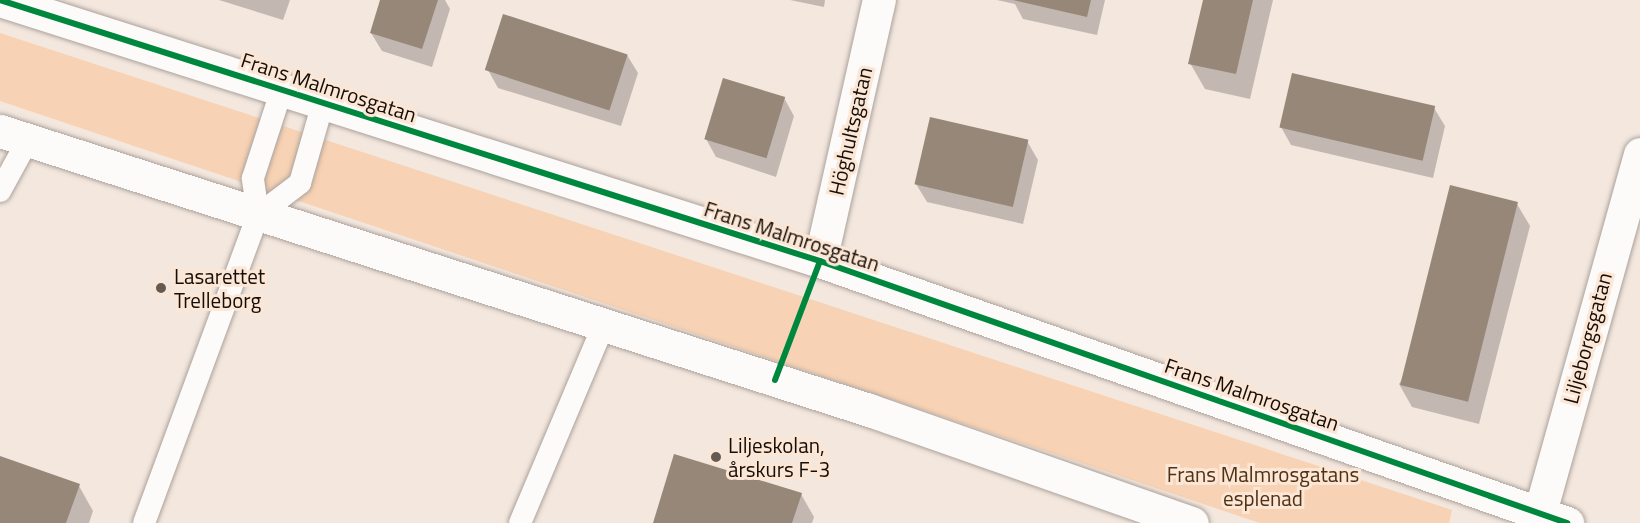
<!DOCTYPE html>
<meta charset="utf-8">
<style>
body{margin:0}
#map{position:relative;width:1640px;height:523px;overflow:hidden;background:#f3e7de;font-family:"Titillium Web",sans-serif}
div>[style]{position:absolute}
.green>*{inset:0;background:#f7d2b4}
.shadow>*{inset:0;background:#0003}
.building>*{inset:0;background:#968778;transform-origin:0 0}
.roads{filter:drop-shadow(0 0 2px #aca29b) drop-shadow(0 0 2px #aca29b)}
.service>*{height:22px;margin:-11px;padding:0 11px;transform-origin:11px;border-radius:11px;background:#fdfbfa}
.minor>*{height:33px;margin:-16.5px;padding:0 16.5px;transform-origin:16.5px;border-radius:16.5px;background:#fdfbfa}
.tertiary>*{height:33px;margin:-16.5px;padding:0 16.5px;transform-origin:16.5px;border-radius:16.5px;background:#fdfbfa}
.cycleway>*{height:6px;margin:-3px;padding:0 3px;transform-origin:3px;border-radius:3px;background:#00873e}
.dots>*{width:16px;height:16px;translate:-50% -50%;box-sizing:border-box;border:3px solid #fce6d5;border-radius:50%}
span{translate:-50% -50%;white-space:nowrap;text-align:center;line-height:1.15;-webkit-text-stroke:6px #fce6d5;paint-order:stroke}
.street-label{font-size:21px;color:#150e08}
.poi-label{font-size:21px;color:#150e08}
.left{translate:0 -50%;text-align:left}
.park-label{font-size:21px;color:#4f3115}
</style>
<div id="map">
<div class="green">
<div style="clip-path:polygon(0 33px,1452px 510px,1449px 523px,1260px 523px,0 101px)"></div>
</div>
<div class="shadow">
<div style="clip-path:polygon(219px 0,290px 0,283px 20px)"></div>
<div style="clip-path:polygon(381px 0,445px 0,450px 9px,432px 67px,382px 51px,371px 33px)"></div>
<div style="clip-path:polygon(790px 0,825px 0,824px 7px)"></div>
<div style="clip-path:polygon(997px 0,1105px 0,1097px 35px,1023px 19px,1015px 4px)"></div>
<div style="clip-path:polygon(1204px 0,1273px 0,1250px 99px,1205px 89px,1190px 63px)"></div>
<div style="clip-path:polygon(627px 55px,638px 73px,621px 126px,498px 88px,488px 70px)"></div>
<div style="clip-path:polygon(784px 98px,794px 116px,776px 177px,716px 157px,706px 139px)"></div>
<div style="clip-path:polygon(1434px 108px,1445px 126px,1433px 178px,1291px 145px,1281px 127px)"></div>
<div style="clip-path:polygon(1027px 141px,1038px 160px,1023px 224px,927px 202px,916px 184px)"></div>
<div style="clip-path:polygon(1517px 204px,1530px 226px,1479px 424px,1412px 407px,1399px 384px)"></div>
<div style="clip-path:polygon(0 458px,79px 486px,93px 511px,89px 523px,0 523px)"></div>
<div style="clip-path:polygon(801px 494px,814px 517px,812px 523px,654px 523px)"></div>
</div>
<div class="building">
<div style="clip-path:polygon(380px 0,438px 0,422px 49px,370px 33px)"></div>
<div style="clip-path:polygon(1013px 0,1091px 0,1087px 17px)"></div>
<div style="clip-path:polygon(1203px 0,1253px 0,1236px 74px,1188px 64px)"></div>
<div style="left:503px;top:14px;width:131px;height:59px;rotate:18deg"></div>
<div style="left:1292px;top:73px;width:147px;height:56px;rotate:13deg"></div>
<div style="left:723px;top:78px;width:65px;height:64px;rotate:17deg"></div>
<div style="left:930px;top:117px;width:101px;height:69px;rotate:13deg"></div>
<div style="left:1450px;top:185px;width:70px;height:206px;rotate:14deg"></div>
<div style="clip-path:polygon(674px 454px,802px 493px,792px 523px,653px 523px)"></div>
<div style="clip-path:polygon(0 456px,80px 484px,66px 523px,0 523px)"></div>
</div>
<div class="roads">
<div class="service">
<div style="left:0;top:191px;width:58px;rotate:-61.2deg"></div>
<div style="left:258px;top:215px;width:53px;rotate:-37.3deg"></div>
<div style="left:300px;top:183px;width:83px;rotate:-74deg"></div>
<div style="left:144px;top:523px;width:328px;rotate:-69.7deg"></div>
<div style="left:258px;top:215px;width:37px;rotate:-98deg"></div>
<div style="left:253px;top:178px;width:94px;rotate:-72deg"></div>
<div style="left:520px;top:523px;width:216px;rotate:-67.1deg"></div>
</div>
<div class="minor">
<div style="left:820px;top:261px;width:268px;rotate:-77.3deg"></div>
<div style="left:1537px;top:523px;width:383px;rotate:-74.4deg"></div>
</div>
<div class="tertiary">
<div style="left:0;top:0;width:861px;rotate:17.66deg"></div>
<div style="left:820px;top:261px;width:792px;rotate:19.33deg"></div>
<div style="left:0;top:131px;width:913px;rotate:17.8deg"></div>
<div style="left:869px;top:410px;width:342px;rotate:19.3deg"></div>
</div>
</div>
<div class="cycleway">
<div style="left:0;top:0;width:861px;rotate:17.66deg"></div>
<div style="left:820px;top:261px;width:792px;rotate:19.33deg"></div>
<div style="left:775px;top:380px;width:127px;rotate:-69.3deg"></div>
</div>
<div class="dots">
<div style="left:161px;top:288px;background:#635a53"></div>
<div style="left:716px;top:457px;background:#635a53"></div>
</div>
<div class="street-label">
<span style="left:329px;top:87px;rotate:18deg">Frans Malmrosgatan</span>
<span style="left:850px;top:131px;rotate:-77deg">Höghultsgatan</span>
<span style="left:792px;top:236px;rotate:18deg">Frans Malmrosgatan</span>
<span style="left:1587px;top:338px;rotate:-75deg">Liljeborgsgatan</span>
<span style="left:1252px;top:394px;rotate:19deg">Frans Malmrosgatan</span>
</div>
<div class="poi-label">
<span class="left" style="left:174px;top:288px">Lasarettet<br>Trelleborg</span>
<span class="left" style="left:728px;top:457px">Liljeskolan,<br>årskurs F-3</span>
</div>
<div class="park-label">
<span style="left:1263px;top:486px">Frans Malmrosgatans<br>esplenad</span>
</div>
</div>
